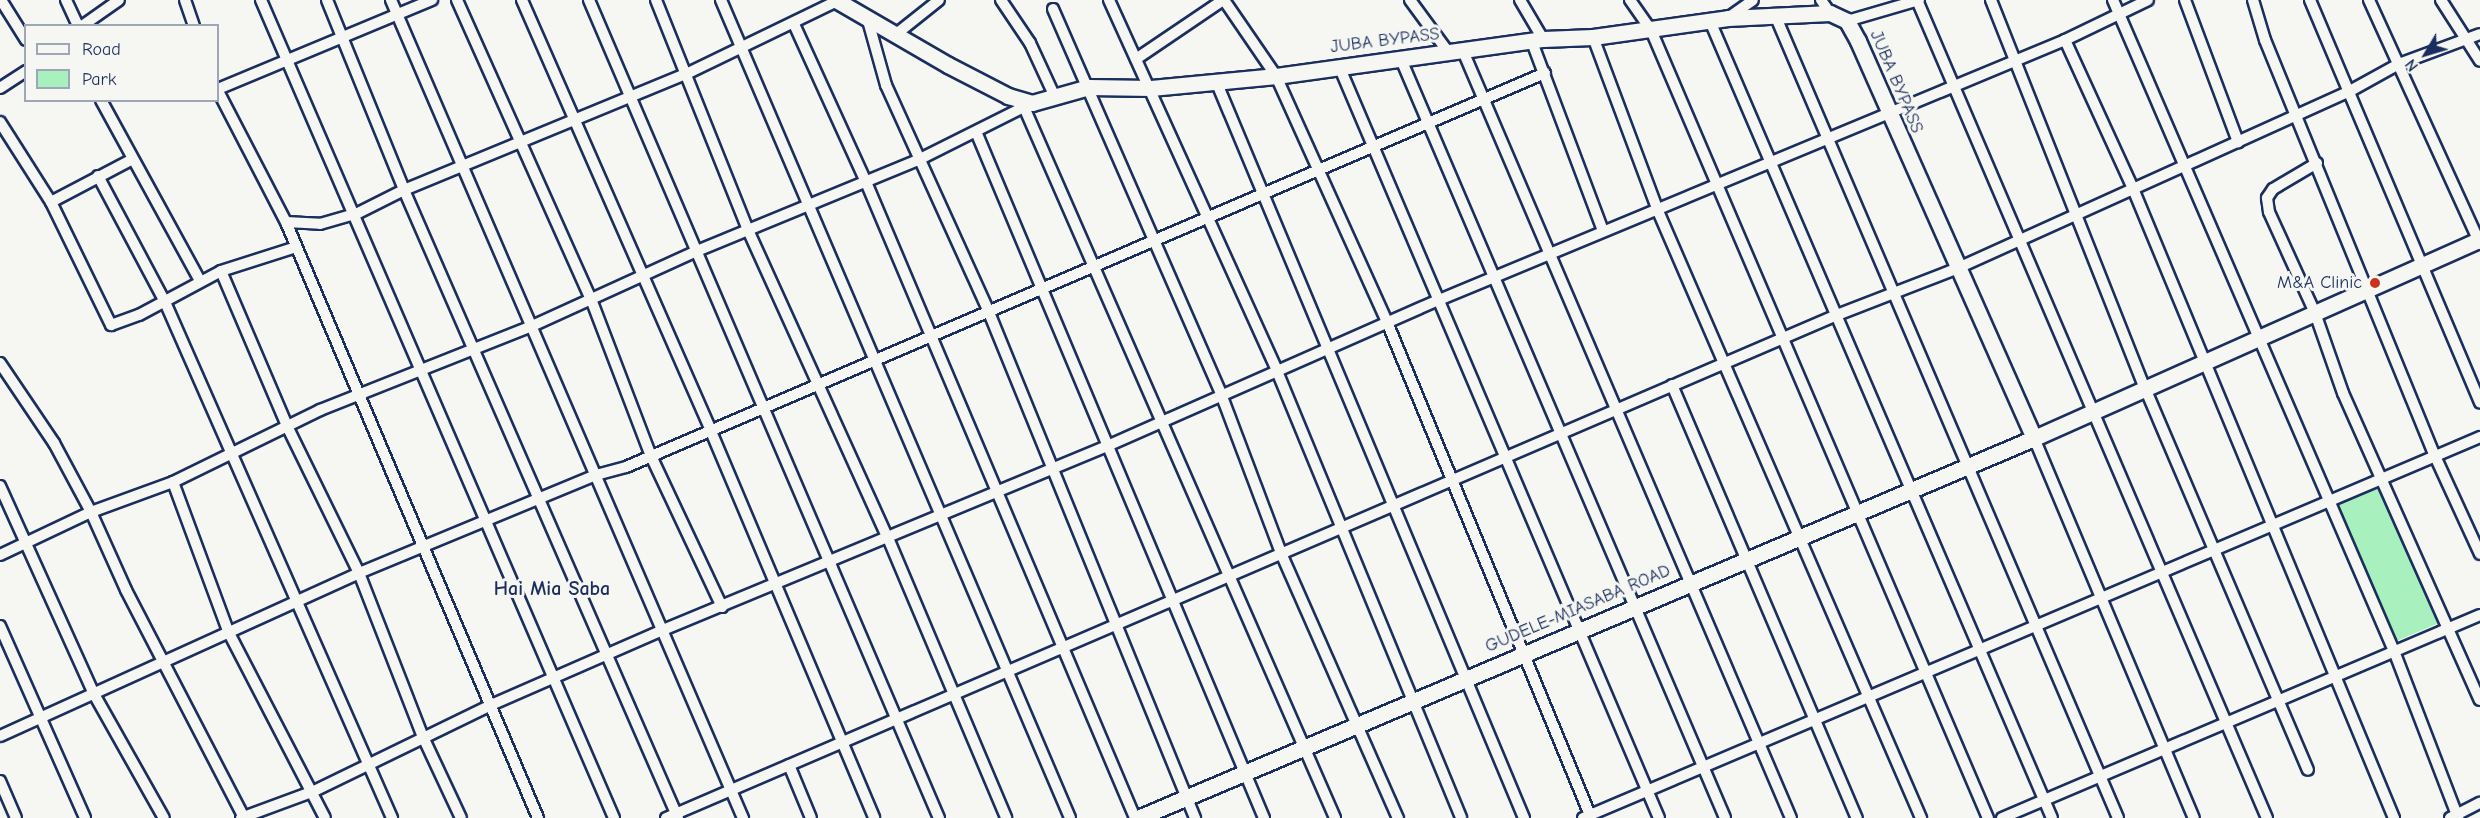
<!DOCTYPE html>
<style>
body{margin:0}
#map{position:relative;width:2480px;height:818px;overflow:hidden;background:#f6f6f2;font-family:"Comic Neue",sans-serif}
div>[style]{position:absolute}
.green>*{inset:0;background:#a8f0be}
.roads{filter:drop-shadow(2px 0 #1b2f5e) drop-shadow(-2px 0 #1b2f5e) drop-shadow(0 2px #1b2f5e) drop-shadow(0 -2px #1b2f5e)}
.street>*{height:10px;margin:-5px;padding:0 5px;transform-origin:5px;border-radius:5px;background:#f6f6f2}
.secondary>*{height:15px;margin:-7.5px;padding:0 7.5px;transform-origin:7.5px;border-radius:7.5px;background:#f6f6f2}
.dots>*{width:16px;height:16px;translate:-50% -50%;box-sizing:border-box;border:3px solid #f6f6f2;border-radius:50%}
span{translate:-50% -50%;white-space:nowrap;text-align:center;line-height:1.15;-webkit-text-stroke:6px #f6f6f2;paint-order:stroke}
.street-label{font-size:18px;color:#1b2f5e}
.poi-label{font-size:18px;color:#1b2f5e}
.right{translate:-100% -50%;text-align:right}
.neighbourhood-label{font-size:20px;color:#1b2f5e;font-weight:700}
.legend{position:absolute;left:24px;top:24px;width:195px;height:78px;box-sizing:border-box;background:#f6f6f2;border:2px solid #9ea6b7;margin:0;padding:8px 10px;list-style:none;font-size:18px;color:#1b2f5e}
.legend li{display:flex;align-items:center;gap:12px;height:30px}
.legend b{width:30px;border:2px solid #9ea6b7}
.north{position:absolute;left:2396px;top:24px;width:60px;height:60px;-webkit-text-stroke:4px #f6f6f2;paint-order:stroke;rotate:232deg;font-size:16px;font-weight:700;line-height:24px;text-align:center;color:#1b2f5e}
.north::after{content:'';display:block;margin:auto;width:21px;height:27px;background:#1b2f5e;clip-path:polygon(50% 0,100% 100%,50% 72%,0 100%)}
</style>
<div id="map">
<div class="green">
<div style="clip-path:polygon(2380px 481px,2439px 623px,2394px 642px,2335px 500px)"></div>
</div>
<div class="roads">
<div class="street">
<div style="left:1px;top:0;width:47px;rotate:58deg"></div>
<div style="left:66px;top:0;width:29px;rotate:65deg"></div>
<div style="left:185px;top:0;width:28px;rotate:71deg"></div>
<div style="left:261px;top:0;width:891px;rotate:66.66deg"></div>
<div style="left:327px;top:0;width:205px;rotate:67.9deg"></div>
<div style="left:404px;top:190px;width:685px;rotate:66.43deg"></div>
<div style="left:391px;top:0;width:891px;rotate:66.72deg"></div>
<div style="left:457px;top:0;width:328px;rotate:65.9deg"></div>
<div style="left:591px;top:299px;width:168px;rotate:69.1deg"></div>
<div style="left:651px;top:456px;width:167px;rotate:64.8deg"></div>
<div style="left:522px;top:0;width:468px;rotate:66.3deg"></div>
<div style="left:710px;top:429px;width:422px;rotate:67.1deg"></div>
<div style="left:589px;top:0;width:890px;rotate:66.84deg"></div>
<div style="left:656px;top:0;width:248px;rotate:68.2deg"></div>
<div style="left:748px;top:230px;width:338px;rotate:65.6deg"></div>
<div style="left:888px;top:538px;width:304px;rotate:67.1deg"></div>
<div style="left:721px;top:0;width:889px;rotate:66.89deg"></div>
<div style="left:1001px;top:0;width:52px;rotate:56deg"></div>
<div style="left:1030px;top:43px;width:57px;rotate:65.2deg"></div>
<div style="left:1109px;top:0;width:407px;rotate:65.6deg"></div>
<div style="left:1277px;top:371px;width:483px;rotate:67.6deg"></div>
<div style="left:1224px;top:0;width:92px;rotate:55.6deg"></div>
<div style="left:1276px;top:76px;width:270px;rotate:65.7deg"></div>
<div style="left:1387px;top:322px;width:533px;rotate:67.62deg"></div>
<div style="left:1410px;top:0;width:66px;rotate:53.7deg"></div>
<div style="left:1520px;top:0;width:45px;rotate:59.5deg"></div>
<div style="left:1630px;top:0;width:37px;rotate:55deg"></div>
<div style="left:1651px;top:30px;width:857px;rotate:66.85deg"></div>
<div style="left:1821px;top:0;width:16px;rotate:55deg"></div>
<div style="left:1917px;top:0;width:890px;rotate:66.84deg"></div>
<div style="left:1991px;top:0;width:417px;rotate:68.4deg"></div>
<div style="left:2145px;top:388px;width:415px;rotate:66.9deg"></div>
<div style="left:2113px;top:0;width:709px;rotate:66.65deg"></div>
<div style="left:2394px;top:651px;width:179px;rotate:69deg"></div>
<div style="left:2185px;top:0;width:152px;rotate:69.5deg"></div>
<div style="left:2253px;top:0;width:42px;rotate:73.3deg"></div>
<div style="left:2265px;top:40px;width:447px;rotate:67.8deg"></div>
<div style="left:2434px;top:454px;width:110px;rotate:65.3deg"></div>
<div style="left:2310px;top:0;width:437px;rotate:67.1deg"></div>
<div style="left:2369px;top:0;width:268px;rotate:65.5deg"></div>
<div style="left:2441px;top:0;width:72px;rotate:57.4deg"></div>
<div style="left:1053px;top:9px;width:420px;rotate:66.4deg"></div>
<div style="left:1221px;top:394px;width:170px;rotate:69.3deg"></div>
<div style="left:1281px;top:553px;width:290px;rotate:66.2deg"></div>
<div style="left:1775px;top:15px;width:873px;rotate:66.87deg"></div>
<div style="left:867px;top:17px;width:71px;rotate:74.4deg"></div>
<div style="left:886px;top:85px;width:247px;rotate:65.6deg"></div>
<div style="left:988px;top:310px;width:549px;rotate:67.83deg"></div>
<div style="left:1729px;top:17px;width:29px;rotate:-35deg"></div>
<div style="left:1710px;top:21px;width:867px;rotate:66.78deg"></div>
<div style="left:1847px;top:21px;width:75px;rotate:-16.3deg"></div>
<div style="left:794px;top:24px;width:174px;rotate:65.5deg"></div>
<div style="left:866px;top:182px;width:691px;rotate:67.07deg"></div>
<div style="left:82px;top:26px;width:45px;rotate:-35.1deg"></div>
<div style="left:895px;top:35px;width:56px;rotate:-38.5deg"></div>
<div style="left:1593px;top:37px;width:186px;rotate:69.5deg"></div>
<div style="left:1658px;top:211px;width:662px;rotate:66.57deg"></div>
<div style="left:2065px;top:40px;width:166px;rotate:65.4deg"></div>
<div style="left:2134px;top:191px;width:679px;rotate:67.48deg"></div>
<div style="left:1532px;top:42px;width:202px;rotate:69.4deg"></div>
<div style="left:1463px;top:51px;width:834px;rotate:66.85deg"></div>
<div style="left:1400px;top:57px;width:827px;rotate:66.87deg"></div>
<div style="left:1136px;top:59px;width:105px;rotate:-34.1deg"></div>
<div style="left:1339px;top:66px;width:817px;rotate:66.95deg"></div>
<div style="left:1216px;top:81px;width:799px;rotate:67.32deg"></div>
<div style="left:0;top:88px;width:31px;rotate:-33deg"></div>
<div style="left:218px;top:89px;width:232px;rotate:-22.6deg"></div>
<div style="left:218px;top:91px;width:148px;rotate:62.6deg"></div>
<div style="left:286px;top:222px;width:647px;rotate:67.08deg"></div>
<div style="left:101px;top:100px;width:206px;rotate:61.3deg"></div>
<div style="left:1024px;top:107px;width:776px;rotate:66.37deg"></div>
<div style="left:0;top:122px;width:95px;rotate:57.5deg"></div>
<div style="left:51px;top:202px;width:137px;rotate:64deg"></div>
<div style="left:111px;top:325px;width:30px;rotate:-20deg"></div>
<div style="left:139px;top:315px;width:93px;rotate:-28.2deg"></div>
<div style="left:221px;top:271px;width:79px;rotate:-17.7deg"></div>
<div style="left:977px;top:134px;width:742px;rotate:67.24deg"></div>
<div style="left:2317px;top:163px;width:51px;rotate:149.4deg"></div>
<div style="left:2273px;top:189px;width:11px;rotate:124deg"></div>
<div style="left:2267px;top:198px;width:14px;rotate:82deg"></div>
<div style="left:2269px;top:212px;width:111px;rotate:65.5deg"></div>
<div style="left:2315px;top:313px;width:85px;rotate:70.7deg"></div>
<div style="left:2343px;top:393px;width:336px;rotate:66deg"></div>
<div style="left:98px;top:176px;width:143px;rotate:62deg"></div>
<div style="left:165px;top:302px;width:564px;rotate:66.25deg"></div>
<div style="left:51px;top:202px;width:90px;rotate:-27.7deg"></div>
<div style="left:286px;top:222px;width:34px;rotate:3deg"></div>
<div style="left:320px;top:224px;width:37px;rotate:-16deg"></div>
<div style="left:356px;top:214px;width:54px;rotate:-26.6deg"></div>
<div style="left:404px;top:190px;width:305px;rotate:-22.4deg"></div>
<div style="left:686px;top:74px;width:168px;rotate:-25.8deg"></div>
<div style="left:221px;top:271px;width:168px;rotate:66.9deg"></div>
<div style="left:287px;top:426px;width:164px;rotate:63.9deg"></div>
<div style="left:359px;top:573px;width:176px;rotate:68.7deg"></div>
<div style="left:423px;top:737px;width:89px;rotate:64.9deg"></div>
<div style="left:0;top:363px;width:97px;rotate:56deg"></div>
<div style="left:54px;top:443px;width:78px;rotate:61.8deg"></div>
<div style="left:91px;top:512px;width:85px;rotate:65.8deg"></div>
<div style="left:126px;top:590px;width:257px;rotate:62.6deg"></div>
<div style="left:1672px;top:385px;width:471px;rotate:66.9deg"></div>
<div style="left:2034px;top:438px;width:412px;rotate:67.2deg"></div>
<div style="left:173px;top:482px;width:161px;rotate:69.7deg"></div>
<div style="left:229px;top:633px;width:208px;rotate:62.6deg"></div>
<div style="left:0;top:486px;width:228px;rotate:65.7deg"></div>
<div style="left:94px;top:694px;width:142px;rotate:60.6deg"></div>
<div style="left:0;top:555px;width:101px;rotate:-25.3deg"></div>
<div style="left:91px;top:512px;width:87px;rotate:-20.1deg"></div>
<div style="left:173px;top:482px;width:164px;rotate:-26.1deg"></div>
<div style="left:320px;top:410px;width:226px;rotate:-21.6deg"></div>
<div style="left:530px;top:327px;width:183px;rotate:-24.5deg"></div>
<div style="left:697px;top:251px;width:239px;rotate:-22.4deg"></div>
<div style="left:918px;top:160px;width:127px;rotate:-26.6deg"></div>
<div style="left:0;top:626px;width:210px;rotate:66.1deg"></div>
<div style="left:0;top:736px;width:394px;rotate:-24.4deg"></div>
<div style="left:359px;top:573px;width:256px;rotate:-22.5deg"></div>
<div style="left:596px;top:475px;width:31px;rotate:-15deg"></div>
<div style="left:626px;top:467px;width:1000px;rotate:-23.21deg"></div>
<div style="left:789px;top:765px;width:57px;rotate:67.5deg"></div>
<div style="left:0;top:781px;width:40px;rotate:66.6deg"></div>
<div style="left:241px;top:818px;width:78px;rotate:-20.3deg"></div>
<div style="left:314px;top:791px;width:197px;rotate:-25.9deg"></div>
<div style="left:491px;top:705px;width:188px;rotate:-23.6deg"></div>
<div style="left:663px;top:630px;width:478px;rotate:-22.5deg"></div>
<div style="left:1105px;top:447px;width:365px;rotate:-23.8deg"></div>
<div style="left:1439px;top:300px;width:678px;rotate:-22.55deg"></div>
<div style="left:2065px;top:40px;width:92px;rotate:-25.7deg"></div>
<div style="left:666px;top:818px;width:1274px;rotate:-23.25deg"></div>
<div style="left:1837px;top:315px;width:130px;rotate:-21.2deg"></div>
<div style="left:1958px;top:268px;width:430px;rotate:-24.3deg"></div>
<div style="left:2350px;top:91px;width:56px;rotate:-28.9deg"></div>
<div style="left:2399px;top:64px;width:86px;rotate:-20.3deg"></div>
<div style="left:1583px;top:818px;width:975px;rotate:-23.01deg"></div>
<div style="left:2002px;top:818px;width:519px;rotate:-23.01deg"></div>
<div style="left:2450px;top:818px;width:34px;rotate:-27deg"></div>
</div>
<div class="secondary">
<div style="left:836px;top:0;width:129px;rotate:30.1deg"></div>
<div style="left:948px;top:65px;width:68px;rotate:27.3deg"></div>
<div style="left:1008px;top:96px;width:25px;rotate:16deg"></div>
<div style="left:1032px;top:103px;width:59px;rotate:-15.7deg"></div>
<div style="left:1089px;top:87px;width:62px;rotate:0.9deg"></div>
<div style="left:1151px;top:88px;width:126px;rotate:-5.5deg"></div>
<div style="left:1276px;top:76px;width:270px;rotate:-7.9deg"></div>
<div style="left:1543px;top:39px;width:50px;rotate:-2.3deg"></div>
<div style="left:1593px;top:37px;width:136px;rotate:-8deg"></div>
<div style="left:1728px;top:18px;width:102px;rotate:-2.8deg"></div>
<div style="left:1830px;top:13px;width:19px;rotate:25deg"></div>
<div style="left:1847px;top:21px;width:23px;rotate:61deg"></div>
<div style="left:1858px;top:41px;width:434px;rotate:66.1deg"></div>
<div style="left:1138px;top:818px;width:973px;rotate:-22.98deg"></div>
<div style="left:2034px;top:438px;width:488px;rotate:-24deg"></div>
</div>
</div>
<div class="dots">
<div style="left:2375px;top:283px;background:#c8321e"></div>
</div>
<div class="street-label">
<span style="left:1385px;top:41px;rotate:-7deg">JUBA BYPASS</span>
<span style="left:1896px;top:82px;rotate:67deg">JUBA BYPASS</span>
<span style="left:1578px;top:609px;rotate:-23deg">GUDELE-MIASABA ROAD</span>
</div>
<div class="poi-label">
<span class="right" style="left:2362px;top:283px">M&amp;A Clinic</span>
</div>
<div class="neighbourhood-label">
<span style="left:552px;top:588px">Hai Mia Saba</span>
</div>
<ul class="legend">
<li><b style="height:8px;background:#f6f6f2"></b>Road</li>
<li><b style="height:16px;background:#a8f0be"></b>Park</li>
</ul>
<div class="north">N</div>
</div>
